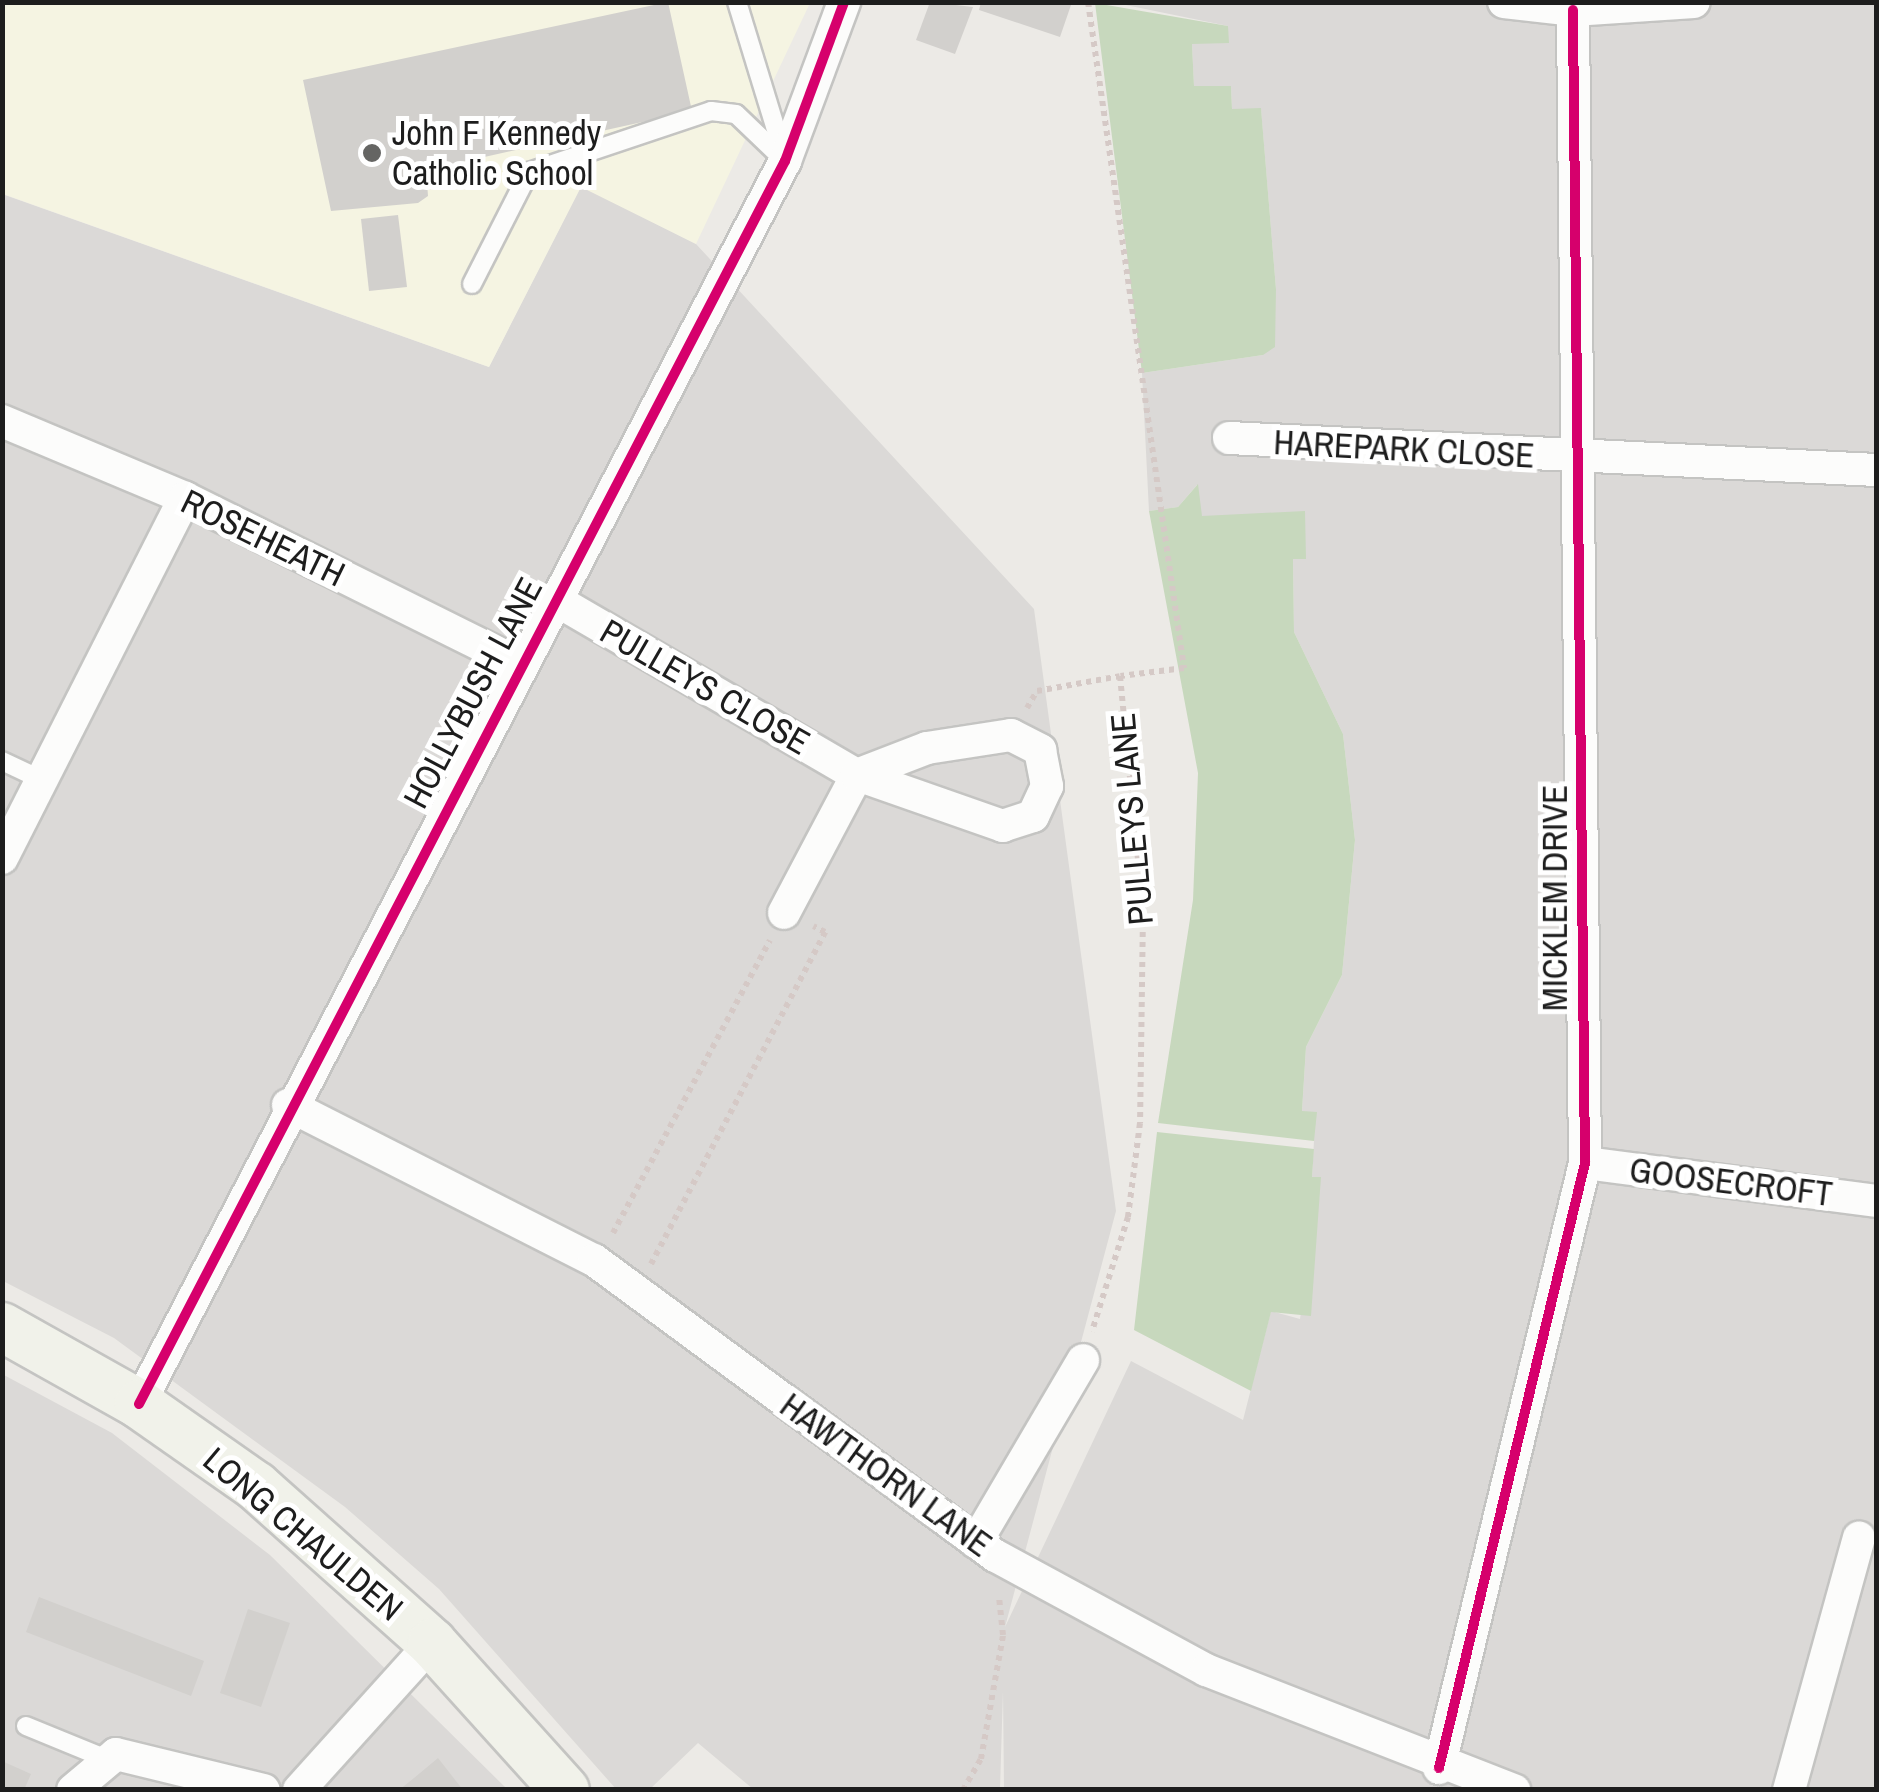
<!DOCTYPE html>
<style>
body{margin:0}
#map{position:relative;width:1879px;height:1792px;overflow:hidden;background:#eceae6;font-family:"Archivo Narrow",sans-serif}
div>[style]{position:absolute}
.residential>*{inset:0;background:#dbd9d7}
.education>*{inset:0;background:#f5f4e2}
.forest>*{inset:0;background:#c7d8bd}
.building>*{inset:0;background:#d2d0cd}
.path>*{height:6px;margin-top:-3px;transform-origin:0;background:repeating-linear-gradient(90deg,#d5c9c6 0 5px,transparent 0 10px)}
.roads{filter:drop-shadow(2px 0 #c4c4c2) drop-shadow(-2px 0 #c4c4c2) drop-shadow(0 2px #c4c4c2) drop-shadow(0 -2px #c4c4c2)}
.lane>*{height:18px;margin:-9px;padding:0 9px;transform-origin:9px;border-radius:9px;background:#fcfcfb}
.street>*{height:32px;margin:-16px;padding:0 16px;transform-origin:16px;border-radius:16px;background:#fcfcfb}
.secondary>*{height:48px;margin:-24px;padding:0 24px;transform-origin:24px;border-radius:24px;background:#f1f2ea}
.cycleway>*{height:10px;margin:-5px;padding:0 5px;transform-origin:5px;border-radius:5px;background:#d6006c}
.dots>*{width:28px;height:28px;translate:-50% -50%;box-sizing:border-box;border:5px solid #fff;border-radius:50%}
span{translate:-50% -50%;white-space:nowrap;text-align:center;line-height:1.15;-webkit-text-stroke:10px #fff;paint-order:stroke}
.poi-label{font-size:35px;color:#1d1d1d}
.left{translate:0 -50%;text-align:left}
.street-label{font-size:35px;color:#1d1d1d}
.frame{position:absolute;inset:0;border:5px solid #1d1d1d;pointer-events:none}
</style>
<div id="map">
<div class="residential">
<div style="clip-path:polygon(1116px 3px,1876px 3px,1876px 1789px,1004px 1789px,1003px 1691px,1000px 1789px,753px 1789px,698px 1743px,650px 1789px,616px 1789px,439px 1589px,345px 1507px,114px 1338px,3px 1281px,2px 194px,489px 367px,581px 186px,696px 244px,1034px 609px,1116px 1211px,1005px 1627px,1131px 1361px,1243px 1420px,1271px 1311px,1300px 1319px,1320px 1177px,1312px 1177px,1314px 1141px,1302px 1111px,1306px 1047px,1342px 975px,1355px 840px,1343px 734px,1294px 632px,1293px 558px,1305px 559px,1201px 516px,1197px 485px,1178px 507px,1149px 511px,1142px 373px,1263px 355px,1276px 289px,1261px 109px,1232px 109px,1231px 86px,1194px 87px,1192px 44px,1228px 26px)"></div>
<div style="clip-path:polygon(2px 1374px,112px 1433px,270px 1555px,507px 1789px,3px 1789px)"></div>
</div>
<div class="education">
<div style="clip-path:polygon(3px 3px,810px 3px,696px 244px,581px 187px,489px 367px,3px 194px)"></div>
</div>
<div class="forest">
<div style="clip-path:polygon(1095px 3px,1228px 26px,1229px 43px,1192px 44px,1194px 86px,1231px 86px,1232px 109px,1261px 108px,1276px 289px,1275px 347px,1263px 355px,1142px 373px)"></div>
<div style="clip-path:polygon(1198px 484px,1202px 516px,1305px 511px,1306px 559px,1293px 559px,1294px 632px,1343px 734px,1355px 840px,1342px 975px,1306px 1047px,1302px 1111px,1317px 1112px,1314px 1141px,1158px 1123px,1193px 900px,1198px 773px,1149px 511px,1178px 507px)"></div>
<div style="clip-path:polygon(1157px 1132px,1314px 1149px,1312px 1177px,1321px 1177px,1311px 1316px,1271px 1312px,1251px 1391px,1134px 1330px)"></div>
</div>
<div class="building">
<div style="clip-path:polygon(668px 2px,692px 111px,426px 170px,428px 196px,418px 203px,331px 211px,303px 80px)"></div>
<div style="clip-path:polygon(930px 2px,973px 7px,955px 54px,916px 40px)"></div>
<div style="clip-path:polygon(981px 2px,1072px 2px,1060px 37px,979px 10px)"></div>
<div style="clip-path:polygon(398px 215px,407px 287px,369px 291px,361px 219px)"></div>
<div style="clip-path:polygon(39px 1597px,204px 1661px,191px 1696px,26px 1632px)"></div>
<div style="clip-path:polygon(248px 1609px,290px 1623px,261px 1707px,220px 1693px)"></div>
<div style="clip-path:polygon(438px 1758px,463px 1790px,399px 1790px,414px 1778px)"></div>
<div style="clip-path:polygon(2px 1761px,31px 1774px,24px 1790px,2px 1790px)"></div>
</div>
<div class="path">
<div style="left:1088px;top:2px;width:673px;rotate:81.8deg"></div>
<div style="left:1184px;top:668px;width:64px;rotate:172.9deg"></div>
<div style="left:1120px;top:676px;width:237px;rotate:84.4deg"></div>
<div style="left:1143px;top:912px;width:211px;rotate:90.8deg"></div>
<div style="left:1140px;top:1123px;width:95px;rotate:97.3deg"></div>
<div style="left:1128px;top:1217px;width:120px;rotate:107.5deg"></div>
<div style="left:1027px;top:708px;width:20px;rotate:-60deg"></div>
<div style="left:1037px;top:691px;width:84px;rotate:-10.2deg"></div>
<div style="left:613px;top:1233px;width:332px;rotate:-61.8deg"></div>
<div style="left:651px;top:1264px;width:375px;rotate:-62.3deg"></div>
<div style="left:825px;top:932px;width:13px;rotate:-153deg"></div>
<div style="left:963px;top:1790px;width:36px;rotate:-60deg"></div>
<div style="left:981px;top:1759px;width:126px;rotate:-79.9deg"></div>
<div style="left:1003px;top:1635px;width:38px;rotate:-96deg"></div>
</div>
<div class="roads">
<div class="lane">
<div style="left:737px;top:2px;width:161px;rotate:73deg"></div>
<div style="left:472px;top:284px;width:126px;rotate:-63deg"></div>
<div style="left:529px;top:172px;width:192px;rotate:-18.5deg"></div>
<div style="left:711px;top:111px;width:25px;rotate:7deg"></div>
<div style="left:736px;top:114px;width:68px;rotate:43.8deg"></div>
<div style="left:2px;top:761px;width:44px;rotate:25.4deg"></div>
<div style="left:26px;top:1726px;width:90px;rotate:22.3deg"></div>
</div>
<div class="street">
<div style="left:1504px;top:2px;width:69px;rotate:6.6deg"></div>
<div style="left:1573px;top:10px;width:121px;rotate:-3.8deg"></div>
<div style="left:2px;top:421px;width:199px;rotate:22.8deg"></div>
<div style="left:185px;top:498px;width:373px;rotate:26.4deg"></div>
<div style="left:1229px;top:438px;width:648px;rotate:2.83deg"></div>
<div style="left:554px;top:599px;width:350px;rotate:30.2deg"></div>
<div style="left:857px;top:775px;width:156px;rotate:117.9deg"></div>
<div style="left:1011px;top:735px;width:33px;rotate:27deg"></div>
<div style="left:1040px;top:750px;width:37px;rotate:79deg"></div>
<div style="left:1047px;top:786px;width:33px;rotate:115deg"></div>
<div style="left:1033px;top:816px;width:32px;rotate:162deg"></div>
<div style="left:1003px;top:826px;width:155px;rotate:-160.7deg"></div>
<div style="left:857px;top:775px;width:75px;rotate:-21.1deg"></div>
<div style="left:927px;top:748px;width:85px;rotate:-8.8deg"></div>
<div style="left:2px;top:858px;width:404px;rotate:-63.1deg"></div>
<div style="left:288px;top:1105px;width:343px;rotate:26.9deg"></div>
<div style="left:594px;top:1260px;width:499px;rotate:36.4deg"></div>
<div style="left:996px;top:1556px;width:239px;rotate:28.5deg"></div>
<div style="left:1206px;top:1670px;width:331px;rotate:21.3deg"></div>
<div style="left:1585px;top:1163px;width:293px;rotate:7.4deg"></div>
<div style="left:139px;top:1404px;width:1401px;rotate:-62.54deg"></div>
<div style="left:785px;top:161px;width:170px;rotate:-69.6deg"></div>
<div style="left:976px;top:1542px;width:211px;rotate:-59.5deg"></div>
<div style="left:1439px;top:1768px;width:622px;rotate:-76.43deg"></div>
<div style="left:1585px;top:1163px;width:1153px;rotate:-90.6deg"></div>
<div style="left:73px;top:1790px;width:56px;rotate:-39.9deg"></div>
<div style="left:116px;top:1754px;width:152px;rotate:13.7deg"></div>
<div style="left:299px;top:1790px;width:198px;rotate:-47.9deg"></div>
<div style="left:1789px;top:1790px;width:262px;rotate:-74.5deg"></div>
</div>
<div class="secondary">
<div style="left:2px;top:1327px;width:157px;rotate:29.3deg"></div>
<div style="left:139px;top:1404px;width:143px;rotate:35deg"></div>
<div style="left:256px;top:1486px;width:236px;rotate:41.7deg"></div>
<div style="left:432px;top:1643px;width:198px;rotate:47.9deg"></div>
</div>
</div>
<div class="cycleway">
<div style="left:139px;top:1404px;width:1401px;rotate:-62.54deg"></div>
<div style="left:785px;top:161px;width:170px;rotate:-69.6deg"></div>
<div style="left:1439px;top:1768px;width:622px;rotate:-76.43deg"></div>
<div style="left:1585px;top:1163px;width:1153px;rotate:-90.6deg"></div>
</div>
<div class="dots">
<div style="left:372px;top:153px;background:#656563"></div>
</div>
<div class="poi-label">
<span class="left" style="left:392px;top:153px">John F Kennedy<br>Catholic School</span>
</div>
<div class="street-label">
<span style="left:1404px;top:449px;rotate:3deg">HAREPARK CLOSE</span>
<span style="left:263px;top:538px;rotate:26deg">ROSEHEATH</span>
<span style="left:705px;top:687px;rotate:30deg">PULLEYS CLOSE</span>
<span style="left:473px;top:693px;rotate:-62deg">HOLLYBUSH LANE</span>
<span style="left:1132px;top:819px;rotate:-95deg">PULLEYS LANE</span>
<span style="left:1555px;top:898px;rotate:-90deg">MICKLEM DRIVE</span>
<span style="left:1731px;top:1182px;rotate:7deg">GOOSECROFT</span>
<span style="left:886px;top:1475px;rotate:36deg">HAWTHORN LANE</span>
<span style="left:303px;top:1534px;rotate:40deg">LONG CHAULDEN</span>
</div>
<div class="frame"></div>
</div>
